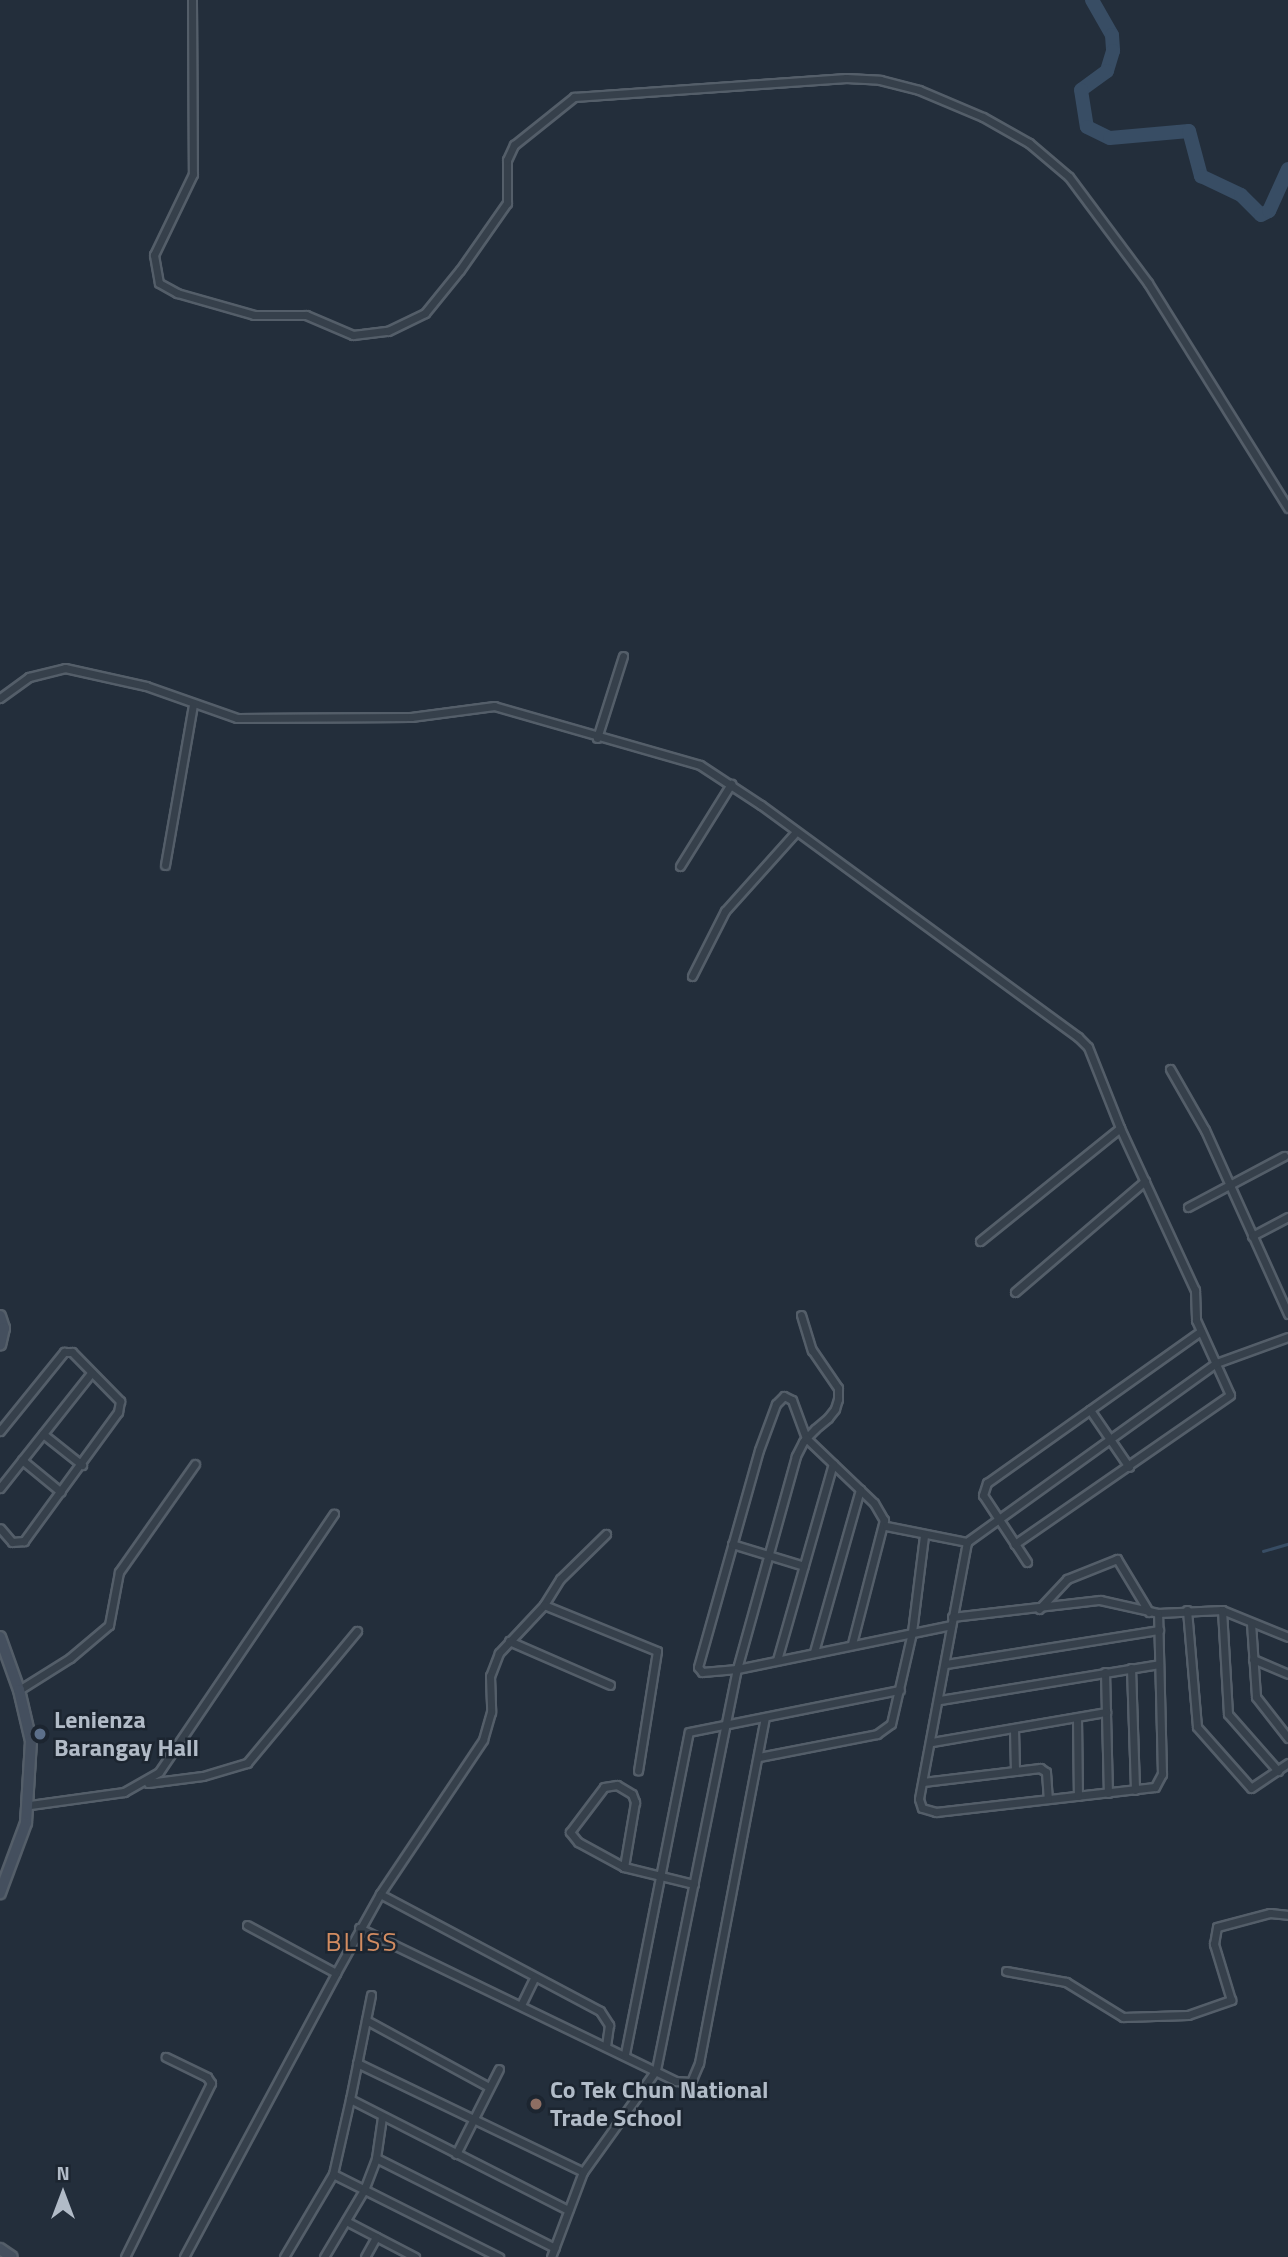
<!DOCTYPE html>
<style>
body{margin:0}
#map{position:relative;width:1288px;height:2257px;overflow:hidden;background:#232e3b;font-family:"Titillium Web",sans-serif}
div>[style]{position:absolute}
.stream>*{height:2.5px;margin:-1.25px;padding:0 1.25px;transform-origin:1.25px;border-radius:1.25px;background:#384d64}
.river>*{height:14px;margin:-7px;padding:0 7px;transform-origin:7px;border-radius:7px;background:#384d64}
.roads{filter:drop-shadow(2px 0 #545e69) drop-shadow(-2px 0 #545e69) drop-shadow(0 2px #545e69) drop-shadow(0 -2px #545e69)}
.street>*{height:7px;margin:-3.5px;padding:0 3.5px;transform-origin:3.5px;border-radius:3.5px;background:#36404b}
.secondary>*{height:10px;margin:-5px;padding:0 5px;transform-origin:5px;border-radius:5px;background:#444f5e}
.dots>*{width:19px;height:19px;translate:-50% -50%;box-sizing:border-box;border:4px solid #1c2530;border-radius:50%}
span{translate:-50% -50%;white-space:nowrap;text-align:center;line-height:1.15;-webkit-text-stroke:5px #1c2530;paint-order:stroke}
.poi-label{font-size:24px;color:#b1bbc7;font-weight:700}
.left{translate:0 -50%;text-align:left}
.neighbourhood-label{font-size:26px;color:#d28c61;letter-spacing:2px}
.north{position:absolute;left:28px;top:2159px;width:70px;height:70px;-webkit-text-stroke:5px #1c2530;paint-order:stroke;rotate:0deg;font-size:19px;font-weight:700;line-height:28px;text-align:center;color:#b1bbc7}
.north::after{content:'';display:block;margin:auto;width:24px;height:32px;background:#b1bbc7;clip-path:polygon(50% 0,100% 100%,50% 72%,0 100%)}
</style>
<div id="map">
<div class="stream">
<div style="left:1263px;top:1551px;width:26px;rotate:-16deg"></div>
</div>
<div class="river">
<div style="left:1092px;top:0;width:40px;rotate:60.3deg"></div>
<div style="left:1112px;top:35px;width:16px;rotate:86deg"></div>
<div style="left:1113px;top:51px;width:21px;rotate:107deg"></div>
<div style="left:1107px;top:71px;width:32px;rotate:144deg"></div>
<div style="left:1081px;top:90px;width:37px;rotate:81deg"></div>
<div style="left:1087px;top:127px;width:25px;rotate:26deg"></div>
<div style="left:1110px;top:138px;width:79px;rotate:-5.1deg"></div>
<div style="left:1189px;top:131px;width:47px;rotate:75.1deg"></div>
<div style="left:1201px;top:176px;width:44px;rotate:25.4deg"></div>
<div style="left:1241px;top:195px;width:28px;rotate:45deg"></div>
<div style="left:1261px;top:215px;width:9px;rotate:-27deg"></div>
<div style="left:1269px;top:211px;width:46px;rotate:-65.7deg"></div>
</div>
<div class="roads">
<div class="street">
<div style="left:192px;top:0;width:174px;rotate:89.7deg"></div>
<div style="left:193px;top:174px;width:90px;rotate:115.7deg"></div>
<div style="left:154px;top:255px;width:28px;rotate:80deg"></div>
<div style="left:159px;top:283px;width:21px;rotate:29deg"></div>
<div style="left:177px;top:293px;width:80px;rotate:15.9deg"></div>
<div style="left:254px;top:315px;width:52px"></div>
<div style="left:306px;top:315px;width:51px;rotate:23.1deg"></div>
<div style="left:353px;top:335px;width:35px;rotate:-7deg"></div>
<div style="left:388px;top:331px;width:41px;rotate:-25.9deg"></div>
<div style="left:425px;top:313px;width:55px;rotate:-50.9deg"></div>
<div style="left:460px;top:270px;width:82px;rotate:-55deg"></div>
<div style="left:507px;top:203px;width:43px;rotate:-90deg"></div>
<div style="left:507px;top:160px;width:17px;rotate:-65deg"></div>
<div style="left:514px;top:145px;width:77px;rotate:-38.7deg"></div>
<div style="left:574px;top:97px;width:273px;rotate:-4deg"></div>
<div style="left:846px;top:78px;width:34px;rotate:3deg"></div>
<div style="left:880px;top:80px;width:40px;rotate:14.4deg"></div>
<div style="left:919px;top:90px;width:69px;rotate:22.9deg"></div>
<div style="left:983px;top:117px;width:53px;rotate:29.5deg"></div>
<div style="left:1029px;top:143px;width:52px;rotate:40.4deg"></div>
<div style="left:1069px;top:177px;width:132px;rotate:53.3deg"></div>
<div style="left:1148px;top:283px;width:265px;rotate:58.1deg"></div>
<div style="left:0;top:698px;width:36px;rotate:-36deg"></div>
<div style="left:29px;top:677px;width:37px;rotate:-14deg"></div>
<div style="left:65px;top:668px;width:83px;rotate:12.5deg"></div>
<div style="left:146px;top:686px;width:96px;rotate:19.4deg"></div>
<div style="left:237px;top:718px;width:174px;rotate:-0.3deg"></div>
<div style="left:411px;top:717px;width:84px;rotate:-7.5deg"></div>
<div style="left:494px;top:706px;width:214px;rotate:16deg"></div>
<div style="left:700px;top:765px;width:73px;rotate:33.3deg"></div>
<div style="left:761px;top:805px;width:393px;rotate:36.2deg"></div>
<div style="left:1078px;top:1037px;width:14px;rotate:45deg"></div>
<div style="left:1088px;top:1047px;width:87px;rotate:68.4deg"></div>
<div style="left:597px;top:738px;width:86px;rotate:-72.4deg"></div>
<div style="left:165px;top:865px;width:163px;rotate:-80.1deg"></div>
<div style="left:680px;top:866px;width:97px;rotate:-58.1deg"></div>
<div style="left:692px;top:976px;width:73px;rotate:-63.1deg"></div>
<div style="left:725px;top:911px;width:105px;rotate:-48.1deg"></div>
<div style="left:1170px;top:1069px;width:70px;rotate:60.2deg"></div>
<div style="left:1205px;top:1130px;width:202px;rotate:65.7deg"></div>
<div style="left:1188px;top:1207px;width:109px;rotate:-28deg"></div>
<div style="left:1252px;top:1236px;width:41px;rotate:-27.8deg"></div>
<div style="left:980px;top:1241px;width:180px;rotate:-38.9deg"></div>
<div style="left:1120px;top:1128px;width:179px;rotate:65.2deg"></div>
<div style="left:1195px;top:1290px;width:30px;rotate:88deg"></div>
<div style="left:1196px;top:1320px;width:82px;rotate:65.6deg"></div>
<div style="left:1230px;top:1395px;width:262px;rotate:145.3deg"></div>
<div style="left:1015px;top:1292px;width:171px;rotate:-40.5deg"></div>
<div style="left:801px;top:1315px;width:37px;rotate:73deg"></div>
<div style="left:812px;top:1350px;width:46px;rotate:55.6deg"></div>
<div style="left:838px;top:1388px;width:11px;rotate:90deg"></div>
<div style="left:838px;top:1399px;width:10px;rotate:107deg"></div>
<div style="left:835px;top:1409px;width:11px;rotate:128deg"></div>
<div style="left:828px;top:1418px;width:17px;rotate:140deg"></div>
<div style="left:815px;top:1429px;width:13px;rotate:135deg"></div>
<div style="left:806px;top:1438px;width:5px;rotate:127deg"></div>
<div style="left:803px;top:1442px;width:16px;rotate:117deg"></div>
<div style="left:796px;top:1456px;width:221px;rotate:105.5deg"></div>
<div style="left:737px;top:1669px;width:35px;rotate:175deg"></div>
<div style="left:702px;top:1672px;width:6px;rotate:-129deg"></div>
<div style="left:698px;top:1667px;width:225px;rotate:-74.3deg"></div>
<div style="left:759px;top:1450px;width:49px;rotate:-69.7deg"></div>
<div style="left:776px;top:1404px;width:11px;rotate:-45deg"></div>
<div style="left:784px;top:1396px;width:9px;rotate:27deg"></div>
<div style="left:792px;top:1400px;width:40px;rotate:69.8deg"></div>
<div style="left:806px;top:1438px;width:94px;rotate:43.7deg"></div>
<div style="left:874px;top:1503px;width:20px;rotate:60deg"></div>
<div style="left:884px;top:1520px;width:128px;rotate:104.5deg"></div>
<div style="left:1288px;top:1337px;width:77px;rotate:160.1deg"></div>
<div style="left:1216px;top:1363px;width:307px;rotate:144.3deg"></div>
<div style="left:967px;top:1542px;width:261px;rotate:100.6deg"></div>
<div style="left:919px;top:1799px;width:9px;rotate:72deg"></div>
<div style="left:922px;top:1808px;width:15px;rotate:16deg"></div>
<div style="left:936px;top:1812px;width:220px;rotate:-6.5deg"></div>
<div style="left:1155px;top:1787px;width:15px;rotate:-62deg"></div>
<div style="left:1162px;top:1774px;width:161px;rotate:-91.4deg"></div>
<div style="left:1158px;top:1613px;width:64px;rotate:-2.7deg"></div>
<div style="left:1222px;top:1610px;width:71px;rotate:22.2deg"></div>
<div style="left:1090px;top:1410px;width:69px;rotate:55.6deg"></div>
<div style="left:0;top:1431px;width:102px;rotate:-51deg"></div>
<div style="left:64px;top:1352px;width:8px"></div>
<div style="left:72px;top:1352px;width:69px;rotate:45.6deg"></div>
<div style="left:120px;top:1401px;width:11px;rotate:100deg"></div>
<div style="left:118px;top:1412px;width:160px;rotate:126.1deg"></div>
<div style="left:24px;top:1541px;width:12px;rotate:175deg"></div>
<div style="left:12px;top:1542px;width:18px;rotate:-131deg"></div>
<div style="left:43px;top:1434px;width:50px;rotate:38.5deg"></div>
<div style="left:22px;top:1460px;width:50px;rotate:39.4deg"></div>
<div style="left:0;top:1488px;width:147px;rotate:-51.6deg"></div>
<div style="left:886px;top:1526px;width:83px;rotate:11.2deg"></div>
<div style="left:606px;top:1534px;width:64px;rotate:135.6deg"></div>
<div style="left:560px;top:1579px;width:31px;rotate:122deg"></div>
<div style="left:544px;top:1605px;width:66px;rotate:133.2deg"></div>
<div style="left:499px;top:1653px;width:25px;rotate:111deg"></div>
<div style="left:490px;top:1676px;width:36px;rotate:88deg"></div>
<div style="left:491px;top:1712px;width:29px;rotate:106deg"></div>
<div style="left:483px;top:1740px;width:185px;rotate:123.8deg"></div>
<div style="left:380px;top:1894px;width:249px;rotate:28deg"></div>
<div style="left:600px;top:2011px;width:17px;rotate:57deg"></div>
<div style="left:609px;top:2025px;width:21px;rotate:98deg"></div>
<div style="left:732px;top:1544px;width:75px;rotate:17deg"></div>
<div style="left:1027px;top:1562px;width:80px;rotate:-123.3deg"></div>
<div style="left:983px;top:1495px;width:13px;rotate:-72deg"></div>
<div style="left:987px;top:1483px;width:262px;rotate:-35.4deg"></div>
<div style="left:544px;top:1605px;width:122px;rotate:22.2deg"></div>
<div style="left:657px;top:1651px;width:121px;rotate:99deg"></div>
<div style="left:1039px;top:1609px;width:41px;rotate:-47deg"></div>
<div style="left:1067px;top:1579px;width:54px;rotate:-21.8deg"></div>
<div style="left:1117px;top:1559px;width:62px;rotate:58.9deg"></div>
<div style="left:1187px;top:1610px;width:117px;rotate:85.1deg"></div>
<div style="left:1197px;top:1727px;width:81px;rotate:48.5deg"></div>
<div style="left:1251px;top:1788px;width:45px;rotate:-34deg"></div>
<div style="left:1222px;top:1610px;width:104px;rotate:86.7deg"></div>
<div style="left:1228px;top:1714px;width:76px;rotate:48.7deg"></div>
<div style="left:952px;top:1617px;width:149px;rotate:-6.6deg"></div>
<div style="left:1100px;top:1600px;width:59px;rotate:12.6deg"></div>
<div style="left:1251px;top:1623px;width:74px;rotate:86.1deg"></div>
<div style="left:1256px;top:1697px;width:52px;rotate:52deg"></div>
<div style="left:509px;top:1641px;width:110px;rotate:23.5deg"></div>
<div style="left:814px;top:1652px;width:169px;rotate:-74.2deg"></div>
<div style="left:1253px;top:1659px;width:38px;rotate:23deg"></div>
<div style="left:777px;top:1660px;width:204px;rotate:-74.1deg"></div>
<div style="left:946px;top:1664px;width:216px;rotate:-9.1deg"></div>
<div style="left:1131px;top:1668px;width:122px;rotate:88.1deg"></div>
<div style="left:1105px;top:1672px;width:121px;rotate:88.6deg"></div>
<div style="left:19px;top:1690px;width:60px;rotate:-32.1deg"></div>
<div style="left:70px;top:1658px;width:51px;rotate:-40.2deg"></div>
<div style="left:109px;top:1625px;width:54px;rotate:-79.3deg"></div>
<div style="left:119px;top:1572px;width:132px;rotate:-54.9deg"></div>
<div style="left:940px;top:1700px;width:222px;rotate:-9.3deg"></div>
<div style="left:1077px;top:1718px;width:78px;rotate:89.3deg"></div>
<div style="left:1014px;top:1729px;width:42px;rotate:88.6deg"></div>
<div style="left:932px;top:1742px;width:177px;rotate:-9.8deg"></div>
<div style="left:759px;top:1757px;width:120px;rotate:-11deg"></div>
<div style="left:877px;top:1734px;width:17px;rotate:-36deg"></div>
<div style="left:891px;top:1724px;width:94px;rotate:-77.1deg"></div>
<div style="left:912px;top:1632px;width:98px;rotate:-82.9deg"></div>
<div style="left:923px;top:1782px;width:118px;rotate:-6.8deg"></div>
<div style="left:1040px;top:1768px;width:7px;rotate:34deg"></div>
<div style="left:1046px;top:1772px;width:27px;rotate:86deg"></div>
<div style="left:148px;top:1783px;width:55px;rotate:-7.3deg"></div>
<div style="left:203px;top:1776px;width:46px;rotate:-16.5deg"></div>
<div style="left:247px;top:1763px;width:172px;rotate:-50.2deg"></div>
<div style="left:617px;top:1785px;width:17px;rotate:31deg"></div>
<div style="left:632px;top:1794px;width:9px;rotate:69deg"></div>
<div style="left:635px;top:1802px;width:66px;rotate:99.6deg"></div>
<div style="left:624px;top:1867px;width:52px;rotate:-151.5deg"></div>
<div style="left:578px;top:1842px;width:13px;rotate:-129deg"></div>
<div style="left:570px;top:1832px;width:56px;rotate:-52.9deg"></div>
<div style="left:604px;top:1787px;width:13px;rotate:-9deg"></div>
<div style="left:30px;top:1805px;width:95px;rotate:-7.9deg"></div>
<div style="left:124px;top:1792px;width:40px;rotate:-29.7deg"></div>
<div style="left:159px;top:1772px;width:312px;rotate:-55.9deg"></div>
<div style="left:624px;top:1867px;width:72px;rotate:13.7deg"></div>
<div style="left:359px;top:1928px;width:352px;rotate:25.8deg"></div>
<div style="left:676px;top:2081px;width:15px;rotate:4deg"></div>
<div style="left:691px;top:2082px;width:21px;rotate:-67deg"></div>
<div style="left:699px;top:2063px;width:351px;rotate:-79.2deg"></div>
<div style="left:1006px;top:1971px;width:61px;rotate:10.4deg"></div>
<div style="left:1066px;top:1982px;width:67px;rotate:31.6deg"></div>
<div style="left:1123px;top:2017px;width:65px;rotate:-1.8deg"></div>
<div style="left:1188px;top:2015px;width:46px;rotate:-19.2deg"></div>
<div style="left:1231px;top:2000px;width:59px;rotate:-106.9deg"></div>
<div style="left:1214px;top:1944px;width:17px;rotate:-80deg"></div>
<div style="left:1217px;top:1927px;width:55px;rotate:-14.8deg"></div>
<div style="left:1270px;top:1913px;width:18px;rotate:6deg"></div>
<div style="left:336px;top:1973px;width:90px;rotate:-60.9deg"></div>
<div style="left:371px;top:1995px;width:106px;rotate:101.4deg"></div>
<div style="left:350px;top:2099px;width:245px;rotate:27deg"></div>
<div style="left:521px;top:2005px;width:30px;rotate:-64deg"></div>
<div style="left:366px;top:2020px;width:140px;rotate:28.6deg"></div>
<div style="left:625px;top:2054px;width:328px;rotate:-78.8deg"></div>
<div style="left:689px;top:1732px;width:215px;rotate:-11.3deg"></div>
<div style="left:357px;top:2063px;width:251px;rotate:25.7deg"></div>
<div style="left:456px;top:2154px;width:95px;rotate:-63.2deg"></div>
<div style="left:376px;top:2158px;width:200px;rotate:26.7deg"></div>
<div style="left:333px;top:2174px;width:186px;rotate:26.6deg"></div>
<div style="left:346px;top:2221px;width:78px;rotate:27.6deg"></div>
<div style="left:125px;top:2257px;width:194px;rotate:-63.7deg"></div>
<div style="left:211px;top:2083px;width:7px;rotate:-124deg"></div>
<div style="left:207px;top:2077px;width:46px;rotate:-154deg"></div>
<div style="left:184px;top:2257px;width:322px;rotate:-61.8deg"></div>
<div style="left:336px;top:1973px;width:101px;rotate:-151.7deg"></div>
<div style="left:284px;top:2257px;width:96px;rotate:-59.4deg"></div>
<div style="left:333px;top:2174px;width:77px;rotate:-77.2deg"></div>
<div style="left:324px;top:2257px;width:78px;rotate:-59.2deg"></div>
<div style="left:364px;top:2190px;width:34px;rotate:-69deg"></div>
<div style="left:376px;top:2158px;width:41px;rotate:-81.7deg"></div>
<div style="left:365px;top:2257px;width:23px;rotate:-61deg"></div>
<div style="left:551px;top:2257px;width:91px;rotate:-69.4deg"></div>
<div style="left:583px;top:2172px;width:125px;rotate:-54.4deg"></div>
<div style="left:656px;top:2070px;width:409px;rotate:-78.6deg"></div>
<div style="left:737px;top:1669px;width:218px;rotate:-11.6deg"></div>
</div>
<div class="secondary">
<div style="left:0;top:1316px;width:13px;rotate:72deg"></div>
<div style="left:4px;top:1328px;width:17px;rotate:103deg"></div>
<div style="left:0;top:1637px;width:56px;rotate:70.3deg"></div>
<div style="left:19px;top:1690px;width:52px;rotate:76.8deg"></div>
<div style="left:31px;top:1741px;width:82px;rotate:93.5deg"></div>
<div style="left:26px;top:1823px;width:75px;rotate:110.4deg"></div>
<div style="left:0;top:2249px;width:14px;rotate:34deg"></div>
</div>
</div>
<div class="dots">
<div style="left:40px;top:1734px;background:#5c6f8a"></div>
<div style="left:536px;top:2104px;background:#8d6e63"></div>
</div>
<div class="poi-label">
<span class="left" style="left:54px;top:1734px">Lenienza<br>Barangay Hall</span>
<span class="left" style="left:550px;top:2104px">Co Tek Chun National<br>Trade School</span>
</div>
<div class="neighbourhood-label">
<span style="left:362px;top:1942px">BLISS</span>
</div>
<div class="north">N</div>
</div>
